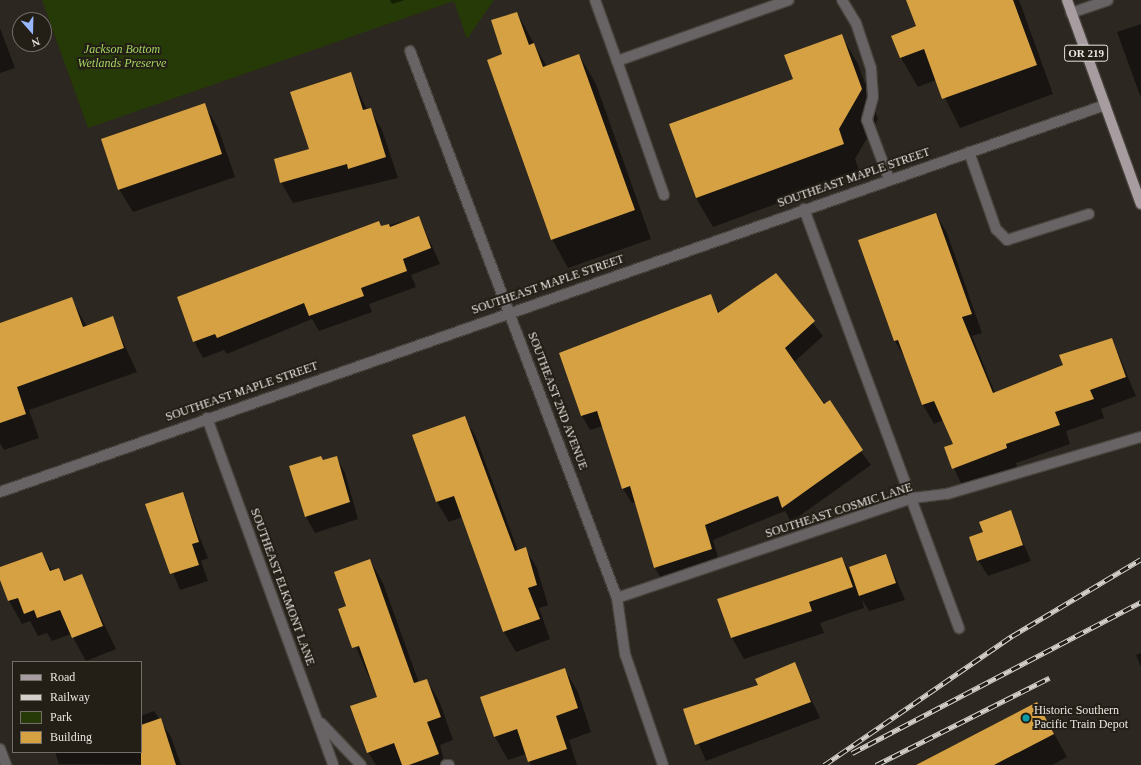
<!DOCTYPE html>
<style>
body{margin:0}
#map{position:relative;width:1141px;height:765px;overflow:hidden;background:#2c2720;font-family:"Times New Roman",serif}
div>[style]{position:absolute}
.green>*{inset:0;background:#263a07}
.shadow>*{inset:0;background:#0007}
.building>*{inset:0;background:#d6a142}
.roads{filter:drop-shadow(1px 0 #47423b) drop-shadow(-1px 0 #47423b) drop-shadow(0 1px #47423b) drop-shadow(0 -1px #47423b)}
.service>*{height:10px;margin:-5px;padding:0 5px;transform-origin:5px;border-radius:5px;background:#686364}
.minor>*{height:10px;margin:-5px;padding:0 5px;transform-origin:5px;border-radius:5px;background:#686364}
.primary>*{height:10px;margin:-5px;padding:0 5px;transform-origin:5px;border-radius:5px;background:#a79c9f}
.rail>*{height:4.5px;margin-top:-2.25px;transform-origin:0;background:repeating-linear-gradient(90deg,#231e16 0 9px,#d4d0cb 0 18px);box-sizing:border-box;border-block:1px solid #d4d0cb}
.dots>*{width:11px;height:11px;translate:-50% -50%;box-sizing:border-box;border:2px solid #231e16;border-radius:50%}
span{translate:-50% -50%;white-space:nowrap;text-align:center;line-height:1.15;-webkit-text-stroke:4px #231e16;paint-order:stroke}
.shield-label span{padding:1px 3px;background:#231e16;border:1px solid;border-radius:3px;-webkit-text-stroke-width:0}
.shield-label{font-size:11px;color:#eae7e2;font-weight:700}
.park-label{font-size:12px;color:#a3d561;font-style:italic}
.street-label{font-size:12px;color:#eae7e2}
.poi-label{font-size:12px;color:#eae7e2}
.left{translate:0 -50%;text-align:left}
.legend{position:absolute;left:12px;top:661px;width:130px;height:92px;box-sizing:border-box;background:#231e16;border:1px solid #736e68;margin:0;padding:5px 7px;list-style:none;font-size:12px;color:#eae7e2}
.legend li{display:flex;align-items:center;gap:8px;height:20px}
.legend b{width:20px;border:1px solid #736e68}
.north{position:absolute;left:12px;top:12px;width:40px;height:40px;box-sizing:border-box;background:#231e16;border:1px solid #736e68;border-radius:50%;rotate:160deg;font-size:11px;font-weight:700;line-height:16px;text-align:center;color:#eae7e2}
.north::after{content:'';display:block;margin:auto;width:14px;height:18px;background:#96b6fd;clip-path:polygon(50% 0,100% 100%,50% 72%,0 100%)}
</style>
<div id="map">
<div class="green">
<div style="clip-path:polygon(42px 0,494px 0,467px 39px,454px 1px,88px 128px)"></div>
</div>
<div class="shadow">
<div style="clip-path:polygon(390px 0,405px 0,392px 4px)"></div>
<div style="clip-path:polygon(907px 0,1019px 0,1053px 94px,960px 128px,936px 80px,918px 87px,901px 58px,893px 37px,917px 27px)"></div>
<div style="clip-path:polygon(517px 13px,547px 67px,579px 55px,596px 84px,651px 239px,568px 268px,552px 239px,504px 55px)"></div>
<div style="clip-path:polygon(1141px 24px,1141px 98px,1117px 32px)"></div>
<div style="clip-path:polygon(0 28px,15px 68px,0 73px)"></div>
<div style="clip-path:polygon(841px 35px,858px 64px,878px 119px,855px 159px,860px 173px,713px 227px,696px 198px,794px 80px)"></div>
<div style="clip-path:polygon(350px 73px,367px 110px,370px 109px,382px 130px,398px 178px,293px 203px,281px 182px,310px 150px)"></div>
<div style="clip-path:polygon(204px 104px,218px 128px,235px 177px,133px 212px,119px 189px)"></div>
<div style="clip-path:polygon(936px 214px,947px 233px,982px 333px,972px 336px,995px 393px,1064px 366px,1112px 339px,1136px 396px,1101px 409px,1104px 418px,1066px 431px,1070px 444px,1016px 463px,1017px 467px,963px 488px,945px 448px,955px 445px,944px 420px,934px 424px,923px 405px,906px 360px,895px 341px,860px 241px)"></div>
<div style="clip-path:polygon(419px 217px,440px 264px,411px 275px,416px 287px,369px 304px,372px 312px,319px 331px,312px 319px,227px 354px,224px 350px,203px 358px,194px 341px,382px 227px)"></div>
<div style="clip-path:polygon(775px 274px,823px 336px,794px 362px,871px 465px,791px 522px,785px 511px,713px 540px,720px 564px,663px 582px,655px 568px,636px 502px,632px 503px,623px 489px,603px 426px,590px 430px,582px 416px,710px 295px,720px 313px)"></div>
<div style="clip-path:polygon(71px 298px,87px 327px,112px 318px,137px 372px,29px 410px,39px 438px,4px 450px,0 443px,0 330px)"></div>
<div style="clip-path:polygon(464px 417px,476px 437px,518px 551px,525px 548px,537px 568px,548px 605px,539px 608px,550px 639px,516px 652px,504px 632px,462px 517px,449px 522px,437px 502px)"></div>
<div style="clip-path:polygon(336px 457px,345px 473px,358px 519px,315px 533px,306px 517px,323px 461px)"></div>
<div style="clip-path:polygon(182px 493px,208px 558px,201px 561px,208px 581px,180px 590px,146px 505px)"></div>
<div style="clip-path:polygon(1010px 512px,1031px 561px,988px 576px,978px 560px,984px 533px)"></div>
<div style="clip-path:polygon(42px 553px,52px 571px,58px 569px,66px 581px,81px 576px,116px 649px,86px 661px,71px 634px,52px 641px,47px 633px,38px 636px,30px 621px,22px 624px,9px 601px,0 568px)"></div>
<div style="clip-path:polygon(886px 555px,905px 600px,869px 611px,862px 599px,864px 608px,820px 623px,824px 633px,744px 659px,732px 638px,718px 599px,842px 558px,851px 574px)"></div>
<div style="clip-path:polygon(370px 560px,383px 583px,419px 683px,427px 680px,440px 703px,453px 740px,440px 745px,445px 765px,376px 765px,368px 752px,378px 698px,340px 610px,347px 607px)"></div>
<div style="clip-path:polygon(1141px 653px,1141px 667px,1136px 655px)"></div>
<div style="clip-path:polygon(794px 663px,820px 718px,706px 761px,684px 710px,759px 685px)"></div>
<div style="clip-path:polygon(564px 669px,578px 692px,591px 732px,569px 740px,577px 765px,531px 765px,526px 754px,508px 760px,495px 737px,481px 698px)"></div>
<div style="clip-path:polygon(1037px 703px,1067px 757px,1052px 765px,944px 765px)"></div>
<div style="clip-path:polygon(154px 711px,171px 737px,181px 765px,59px 764px,55px 752px,141px 752px,141px 716px)"></div>
</div>
<div class="building">
<div style="clip-path:polygon(906px 0,1013px 0,1037px 65px,942px 99px,924px 49px,900px 58px,891px 36px,916px 26px)"></div>
<div style="clip-path:polygon(517px 12px,529px 45px,534px 43px,543px 67px,579px 54px,635px 210px,551px 240px,487px 60px,502px 54px,491px 20px)"></div>
<div style="clip-path:polygon(842px 34px,862px 89px,839px 129px,844px 144px,696px 198px,669px 124px,793px 79px,784px 55px)"></div>
<div style="clip-path:polygon(351px 72px,363px 110px,371px 108px,386px 157px,348px 169px,347px 164px,280px 183px,274px 159px,309px 149px,290px 92px)"></div>
<div style="clip-path:polygon(205px 103px,222px 154px,118px 190px,101px 139px)"></div>
<div style="clip-path:polygon(936px 213px,972px 314px,962px 317px,993px 393px,1063px 365px,1059px 355px,1112px 338px,1126px 377px,1090px 390px,1094px 399px,1055px 412px,1060px 425px,1006px 444px,1007px 448px,952px 469px,944px 447px,953px 444px,934px 401px,922px 405px,898px 340px,894px 341px,858px 240px)"></div>
<div style="clip-path:polygon(419px 216px,431px 248px,403px 259px,407px 271px,361px 288px,364px 296px,309px 316px,304px 303px,217px 338px,215px 334px,193px 342px,177px 297px,379px 221px,381px 226px,389px 224px,390px 227px)"></div>
<div style="clip-path:polygon(776px 273px,815px 321px,785px 348px,824px 404px,830px 400px,863px 450px,782px 508px,778px 496px,705px 525px,712px 549px,654px 568px,630px 486px,622px 489px,597px 411px,581px 416px,559px 353px,711px 294px,718px 313px)"></div>
<div style="clip-path:polygon(72px 297px,83px 327px,113px 316px,124px 348px,17px 387px,26px 414px,0 423px,0 323px)"></div>
<div style="clip-path:polygon(465px 416px,515px 551px,526px 547px,537px 585px,528px 588px,540px 619px,503px 632px,454px 496px,436px 502px,412px 435px)"></div>
<div style="clip-path:polygon(321px 456px,323px 460px,337px 456px,350px 502px,305px 517px,289px 466px)"></div>
<div style="clip-path:polygon(183px 492px,199px 542px,192px 544px,199px 565px,170px 574px,145px 504px)"></div>
<div style="clip-path:polygon(1011px 510px,1023px 545px,977px 561px,969px 537px,983px 532px,979px 522px)"></div>
<div style="clip-path:polygon(42px 552px,50px 571px,59px 568px,64px 581px,82px 574px,103px 626px,72px 638px,60px 610px,37px 618px,34px 610px,24px 614px,18px 598px,8px 601px,0 580px,0 567px)"></div>
<div style="clip-path:polygon(886px 554px,896px 583px,859px 596px,849px 567px)"></div>
<div style="clip-path:polygon(842px 557px,853px 587px,809px 602px,812px 611px,731px 638px,717px 599px)"></div>
<div style="clip-path:polygon(370px 559px,414px 683px,427px 679px,441px 717px,427px 722px,439px 754px,409px 765px,402px 765px,394px 743px,367px 753px,350px 706px,377px 697px,359px 646px,352px 648px,338px 609px,346px 606px,334px 572px)"></div>
<div style="clip-path:polygon(795px 662px,811px 702px,695px 745px,683px 709px,758px 685px,755px 679px)"></div>
<div style="clip-path:polygon(565px 668px,578px 708px,556px 716px,567px 749px,528px 762px,517px 729px,494px 737px,480px 697px)"></div>
<div style="clip-path:polygon(1037px 702px,1054px 734px,994px 765px,916px 765px)"></div>
<div style="clip-path:polygon(161px 718px,176px 765px,141px 765px,141px 725px)"></div>
</div>
<div class="roads">
<div class="service">
<div style="left:595px;top:0;width:65px;rotate:70.2deg"></div>
<div style="left:842px;top:0;width:27px;rotate:59deg"></div>
<div style="left:856px;top:23px;width:47px;rotate:71.6deg"></div>
<div style="left:871px;top:68px;width:29px;rotate:86deg"></div>
<div style="left:873px;top:97px;width:24px;rotate:105deg"></div>
<div style="left:867px;top:120px;width:63px;rotate:69.6deg"></div>
<div style="left:1071px;top:13px;width:39px;rotate:-19deg"></div>
<div style="left:969px;top:152px;width:82px;rotate:70.7deg"></div>
<div style="left:996px;top:229px;width:16px;rotate:45deg"></div>
<div style="left:1007px;top:240px;width:86px;rotate:-17.6deg"></div>
<div style="left:664px;top:195px;width:142px;rotate:-109.3deg"></div>
<div style="left:617px;top:61px;width:182px;rotate:-19.5deg"></div>
<div style="left:804px;top:209px;width:447px;rotate:69.7deg"></div>
<div style="left:207px;top:418px;width:369px;rotate:70deg"></div>
<div style="left:617px;top:598px;width:312px;rotate:-18.7deg"></div>
<div style="left:913px;top:498px;width:34px;rotate:-7deg"></div>
<div style="left:947px;top:494px;width:202px;rotate:-16.4deg"></div>
<div style="left:321px;top:723px;width:58px;rotate:46.4deg"></div>
<div style="left:446px;top:765px;width:3px"></div>
</div>
<div class="minor">
<div style="left:410px;top:51px;width:585px;rotate:69.27deg"></div>
<div style="left:617px;top:598px;width:57px;rotate:81.9deg"></div>
<div style="left:625px;top:654px;width:117px;rotate:71.1deg"></div>
<div style="left:0;top:492px;width:1171px;rotate:-19.3deg"></div>
<div style="left:0;top:749px;width:17px;rotate:69deg"></div>
</div>
<div class="primary">
<div style="left:1067px;top:0;width:217px;rotate:70.1deg"></div>
</div>
</div>
<div class="rail">
<div style="left:852px;top:753px;width:326px;rotate:-27.6deg"></div>
<div style="left:824px;top:765px;width:228px;rotate:-34.5deg"></div>
<div style="left:1012px;top:636px;width:150px;rotate:-30.8deg"></div>
<div style="left:876px;top:765px;width:194px;rotate:-26.7deg"></div>
</div>
<div class="dots">
<div style="left:1026px;top:718px;background:#0f9aa8"></div>
</div>
<div class="shield-label">
<span style="left:1086px;top:53px">OR 219</span>
</div>
<div class="park-label">
<span style="left:122px;top:57px">Jackson Bottom<br>Wetlands Preserve</span>
</div>
<div class="street-label">
<span style="left:854px;top:178px;rotate:-19deg">SOUTHEAST MAPLE STREET</span>
<span style="left:548px;top:285px;rotate:-19deg">SOUTHEAST MAPLE STREET</span>
<span style="left:242px;top:392px;rotate:-19deg">SOUTHEAST MAPLE STREET</span>
<span style="left:557px;top:401px;rotate:69deg">SOUTHEAST 2ND AVENUE</span>
<span style="left:839px;top:511px;rotate:-18deg">SOUTHEAST COSMIC LANE</span>
<span style="left:282px;top:587px;rotate:70deg">SOUTHEAST ELKMONT LANE</span>
</div>
<div class="poi-label">
<span class="left" style="left:1034px;top:718px">Historic Southern<br>Pacific Train Depot</span>
</div>
<ul class="legend">
<li><b style="height:5px;background:#a79c9f"></b>Road</li>
<li><b style="height:5px;background:#d4d0cb"></b>Railway</li>
<li><b style="height:11px;background:#263a07"></b>Park</li>
<li><b style="height:11px;background:#d6a142"></b>Building</li>
</ul>
<div class="north">N</div>
</div>
